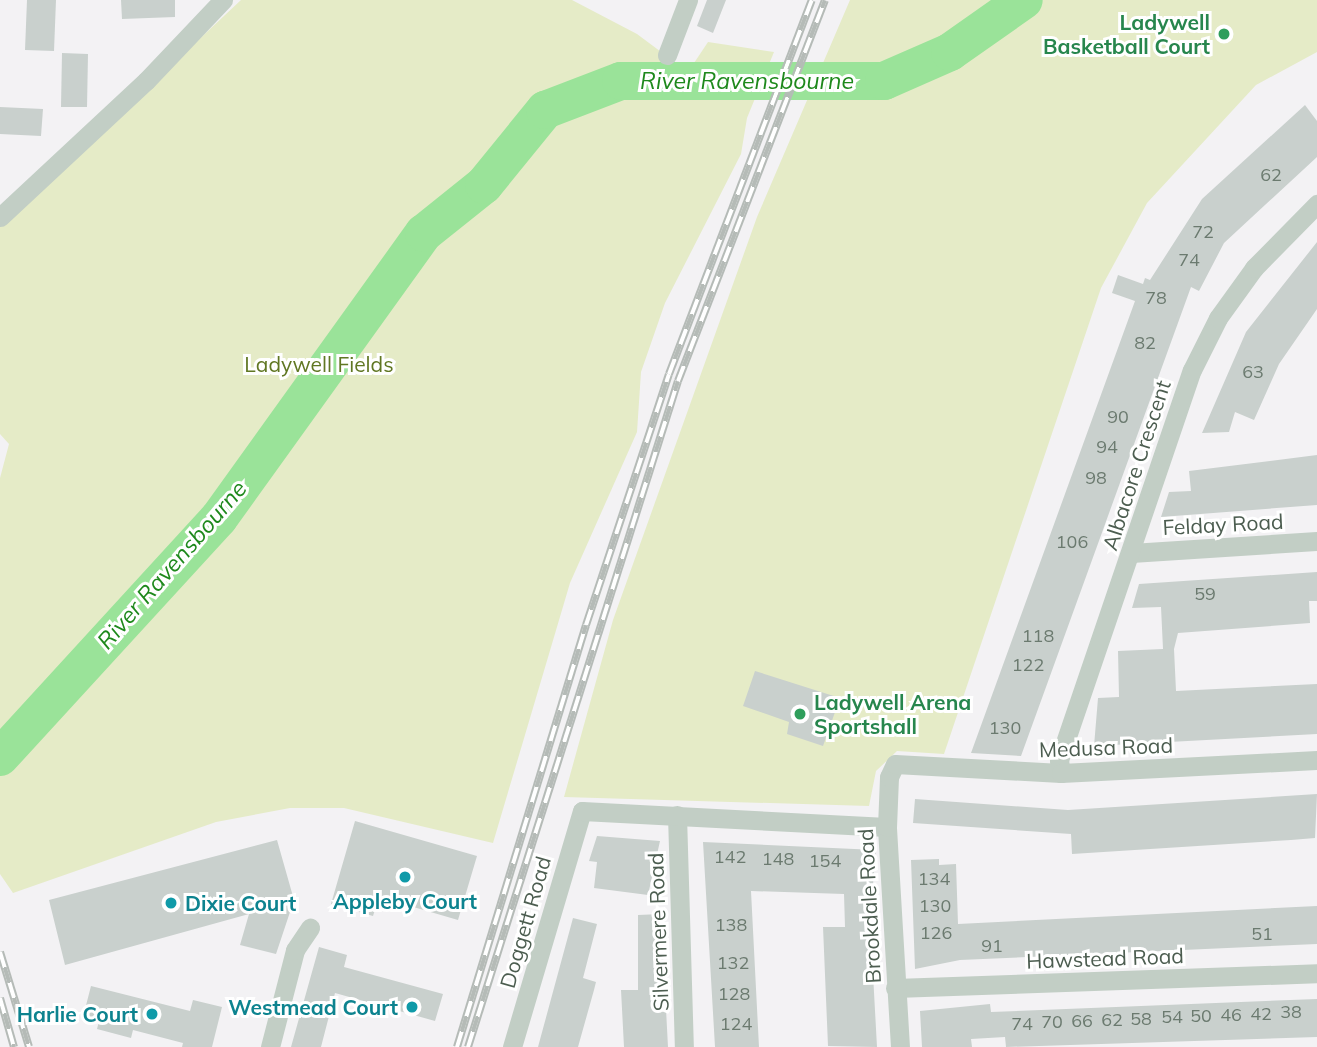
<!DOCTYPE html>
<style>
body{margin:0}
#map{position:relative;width:1317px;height:1047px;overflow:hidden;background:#f3f2f4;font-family:Mulish,sans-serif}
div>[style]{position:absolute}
.green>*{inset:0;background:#e5ebc7}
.river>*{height:38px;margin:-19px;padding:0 19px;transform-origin:19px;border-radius:19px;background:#9ae399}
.building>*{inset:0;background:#c9d0cd}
.minor>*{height:19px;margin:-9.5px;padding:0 9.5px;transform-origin:9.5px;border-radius:9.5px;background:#c2cec5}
.rail>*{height:8px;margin-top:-4px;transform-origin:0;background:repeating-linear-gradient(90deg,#fff 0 16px,#b5bbb7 0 32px);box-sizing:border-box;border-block:2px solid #b5bbb7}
.dots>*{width:19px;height:19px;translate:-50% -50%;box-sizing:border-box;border:4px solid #fff;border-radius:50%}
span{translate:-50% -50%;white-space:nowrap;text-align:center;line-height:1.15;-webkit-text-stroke:6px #fff;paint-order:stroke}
.number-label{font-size:18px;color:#6b7a6f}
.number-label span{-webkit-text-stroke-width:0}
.leisure-label{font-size:21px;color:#27864d;font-weight:700}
.right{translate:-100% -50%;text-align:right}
.left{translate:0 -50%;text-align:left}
.park-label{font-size:21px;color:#607723}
.street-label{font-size:21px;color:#4c5d50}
.culture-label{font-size:21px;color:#0d838f;font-weight:700}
.water-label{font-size:23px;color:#1e891c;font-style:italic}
</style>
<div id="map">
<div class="green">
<div style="clip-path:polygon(241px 0,572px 0,637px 34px,688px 72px,708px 42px,774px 52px,747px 118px,741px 154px,665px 303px,641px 372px,637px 432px,570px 583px,493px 843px,344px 808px,290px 808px,216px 822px,13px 893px,0 874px,0 478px,9px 444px,0 434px,0 226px)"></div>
<div style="clip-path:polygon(850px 0,1317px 0,1317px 52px,1256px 85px,1147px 203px,1101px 288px,944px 754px,897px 751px,876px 771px,869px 806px,564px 797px,613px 620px,757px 217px)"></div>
</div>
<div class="river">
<div style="left:0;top:757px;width:324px;rotate:-47.5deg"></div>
<div style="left:219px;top:518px;width:351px;rotate:-54.3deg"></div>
<div style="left:424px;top:233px;width:77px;rotate:-38.7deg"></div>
<div style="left:484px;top:185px;width:97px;rotate:-50.9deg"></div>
<div style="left:545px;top:110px;width:81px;rotate:-20.9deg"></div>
<div style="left:621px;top:81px;width:263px"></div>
<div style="left:884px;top:81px;width:72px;rotate:-23.7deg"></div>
<div style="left:950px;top:52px;width:90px;rotate:-35.1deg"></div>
</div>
<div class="building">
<div style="clip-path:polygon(27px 0,56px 0,54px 51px,25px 50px)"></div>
<div style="clip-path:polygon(121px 0,175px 0,175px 17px,122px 19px)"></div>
<div style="clip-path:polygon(707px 0,726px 0,713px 33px,697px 26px)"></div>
<div style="clip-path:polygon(62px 53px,88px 54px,87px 107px,61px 107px)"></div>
<div style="clip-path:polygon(1305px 105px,1317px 121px,1317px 157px,1224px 243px,1199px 291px,1191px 287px,1021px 756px,971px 753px,1135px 301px,1112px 293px,1118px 275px,1143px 284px,1145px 278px,1150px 280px,1202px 199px)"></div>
<div style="clip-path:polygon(0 107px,43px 109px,41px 136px,0 134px)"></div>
<div style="clip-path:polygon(1317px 242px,1317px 309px,1279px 364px,1254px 420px,1235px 412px,1229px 432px,1202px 433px,1246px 332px)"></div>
<div style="clip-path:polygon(1317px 455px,1317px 505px,1161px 517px,1169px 492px,1191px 491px,1189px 471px)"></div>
<div style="clip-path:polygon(1317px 572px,1317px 601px,1309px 601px,1310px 623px,1178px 633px,1174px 649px,1176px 691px,1317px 684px,1317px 734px,1094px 746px,1098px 698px,1119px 697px,1118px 651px,1163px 649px,1161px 607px,1132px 608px,1139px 584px)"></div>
<div style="clip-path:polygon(755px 671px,840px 698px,823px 746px,787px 734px,789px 722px,743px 706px)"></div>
<div style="clip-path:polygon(1317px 794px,1315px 838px,1291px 840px,1072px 854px,1071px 834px,913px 823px,915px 799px,1068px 810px)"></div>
<div style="clip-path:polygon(355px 821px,477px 856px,458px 920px,379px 897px,373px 916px,331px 904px)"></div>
<div style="clip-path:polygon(597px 836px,660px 841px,648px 895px,594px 888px,597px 862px,589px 861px)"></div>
<div style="clip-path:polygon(277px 840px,294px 900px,276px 954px,240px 945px,249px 914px,65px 965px,49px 900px)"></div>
<div style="clip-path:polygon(703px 842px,876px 850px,870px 919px,877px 1047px,828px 1046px,823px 927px,845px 927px,844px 894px,751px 891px,759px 1047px,715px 1047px)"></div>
<div style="clip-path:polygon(939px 859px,939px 865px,956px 864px,958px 924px,1317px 906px,1317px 944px,960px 960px,915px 969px,911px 860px)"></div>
<div style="clip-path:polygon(661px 914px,668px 1047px,624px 1047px,621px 990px,638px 990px,638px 915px)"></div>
<div style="clip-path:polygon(573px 918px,597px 924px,583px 978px,596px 982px,594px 990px,578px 1047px,538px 1047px)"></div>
<div style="clip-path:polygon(319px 947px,347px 955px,344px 967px,443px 994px,435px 1021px,335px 993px,321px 1047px,291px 1047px)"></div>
<div style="clip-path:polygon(91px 986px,190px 1011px,193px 1000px,222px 1007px,212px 1047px,182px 1047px,183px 1043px,133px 1030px,131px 1038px,97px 1029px,99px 1021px,83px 1017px)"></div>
<div style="clip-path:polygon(1317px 999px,1317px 1037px,1006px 1047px,1005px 1037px,971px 1039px,972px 1047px,922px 1047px,920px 1011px,990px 1004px,991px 1012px)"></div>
</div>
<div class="minor">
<div style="left:667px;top:55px;width:59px;rotate:-69.1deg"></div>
<div style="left:0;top:217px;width:200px;rotate:-43deg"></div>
<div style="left:146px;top:81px;width:112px;rotate:-46.5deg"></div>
<div style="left:1131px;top:553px;width:186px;rotate:-3.7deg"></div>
<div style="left:1061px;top:773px;width:13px;rotate:-99deg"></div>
<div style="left:1059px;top:760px;width:412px;rotate:-71.2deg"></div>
<div style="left:1192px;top:370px;width:58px;rotate:-63.4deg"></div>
<div style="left:1218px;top:318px;width:62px;rotate:-54.2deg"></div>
<div style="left:1254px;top:268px;width:90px;rotate:-45.5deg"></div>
<div style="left:677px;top:815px;width:232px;rotate:88.3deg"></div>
<div style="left:895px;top:988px;width:422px;rotate:-2deg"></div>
<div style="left:270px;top:1047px;width:100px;rotate:-75.5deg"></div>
<div style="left:295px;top:950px;width:27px;rotate:-56deg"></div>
<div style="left:512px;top:1047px;width:246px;rotate:-73.5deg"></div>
<div style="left:582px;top:811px;width:305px;rotate:3deg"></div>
<div style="left:900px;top:1047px;width:220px;rotate:-93.4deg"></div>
<div style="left:887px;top:827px;width:50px;rotate:-87.7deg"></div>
<div style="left:889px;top:777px;width:14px;rotate:-65deg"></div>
<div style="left:895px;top:764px;width:166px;rotate:3.1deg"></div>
<div style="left:1061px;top:773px;width:256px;rotate:-2.9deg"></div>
</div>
<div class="rail">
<div style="left:0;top:952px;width:99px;rotate:73deg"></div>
<div style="left:0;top:998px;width:51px;rotate:74.1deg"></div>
<div style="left:457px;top:1047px;width:441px;rotate:-73deg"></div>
<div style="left:586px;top:625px;width:264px;rotate:-71.7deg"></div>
<div style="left:669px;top:374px;width:400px;rotate:-69.1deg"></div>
<div style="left:468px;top:1047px;width:698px;rotate:-72.5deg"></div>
<div style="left:678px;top:381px;width:408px;rotate:-68.9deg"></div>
</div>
<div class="dots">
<div style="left:1224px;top:34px;background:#2e9e5b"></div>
<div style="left:800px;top:714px;background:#2e9e5b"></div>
<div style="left:405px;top:877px;background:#0f9aa8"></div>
<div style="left:171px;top:903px;background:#0f9aa8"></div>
<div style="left:412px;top:1007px;background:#0f9aa8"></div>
<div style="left:152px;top:1014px;background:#0f9aa8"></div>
</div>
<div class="number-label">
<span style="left:1271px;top:175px">62</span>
<span style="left:1203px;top:232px">72</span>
<span style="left:1189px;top:260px">74</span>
<span style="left:1156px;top:298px">78</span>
<span style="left:1145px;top:343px">82</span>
<span style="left:1253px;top:372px">63</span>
<span style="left:1118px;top:417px">90</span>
<span style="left:1107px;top:447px">94</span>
<span style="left:1096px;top:478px">98</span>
<span style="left:1072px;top:542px">106</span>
<span style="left:1205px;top:594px">59</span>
<span style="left:1038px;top:636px">118</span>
<span style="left:1028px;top:665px">122</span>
<span style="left:1005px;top:728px">130</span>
<span style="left:730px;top:857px">142</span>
<span style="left:778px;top:859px">148</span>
<span style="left:825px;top:861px">154</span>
<span style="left:934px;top:879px">134</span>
<span style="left:935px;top:906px">130</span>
<span style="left:731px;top:925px">138</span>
<span style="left:936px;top:933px">126</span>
<span style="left:1262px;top:934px">51</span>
<span style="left:992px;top:946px">91</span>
<span style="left:733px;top:963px">132</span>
<span style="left:734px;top:994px">128</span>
<span style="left:1291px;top:1012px">38</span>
<span style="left:1261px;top:1014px">42</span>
<span style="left:1231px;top:1015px">46</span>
<span style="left:1201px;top:1016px">50</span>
<span style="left:1172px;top:1017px">54</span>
<span style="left:1141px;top:1019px">58</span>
<span style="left:1112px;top:1020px">62</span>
<span style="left:1082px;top:1021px">66</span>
<span style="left:1052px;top:1022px">70</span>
<span style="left:736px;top:1024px">124</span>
<span style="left:1022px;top:1024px">74</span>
</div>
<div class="leisure-label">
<span class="right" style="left:1210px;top:34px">Ladywell<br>Basketball Court</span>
<span class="left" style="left:814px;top:714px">Ladywell Arena<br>Sportshall</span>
</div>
<div class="park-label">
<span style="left:319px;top:364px">Ladywell Fields</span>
</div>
<div class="street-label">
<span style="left:1136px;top:465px;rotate:-72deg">Albacore Crescent</span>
<span style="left:1223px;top:524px;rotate:-3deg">Felday Road</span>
<span style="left:1106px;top:747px;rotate:-2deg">Medusa Road</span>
<span style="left:869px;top:906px;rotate:-93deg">Brookdale Road</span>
<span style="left:525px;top:922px;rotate:-74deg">Doggett Road</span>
<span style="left:658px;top:932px;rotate:-92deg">Silvermere Road</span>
<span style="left:1105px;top:958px;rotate:-2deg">Hawstead Road</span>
</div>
<div class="culture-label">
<span style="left:405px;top:901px">Appleby Court</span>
<span class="left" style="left:185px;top:903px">Dixie Court</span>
<span class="right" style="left:398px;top:1007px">Westmead Court</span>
<span class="right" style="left:138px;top:1014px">Harlie Court</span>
</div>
<div class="water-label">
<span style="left:747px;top:81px">River Ravensbourne</span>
<span style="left:172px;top:565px;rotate:-49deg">River Ravensbourne</span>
</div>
</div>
